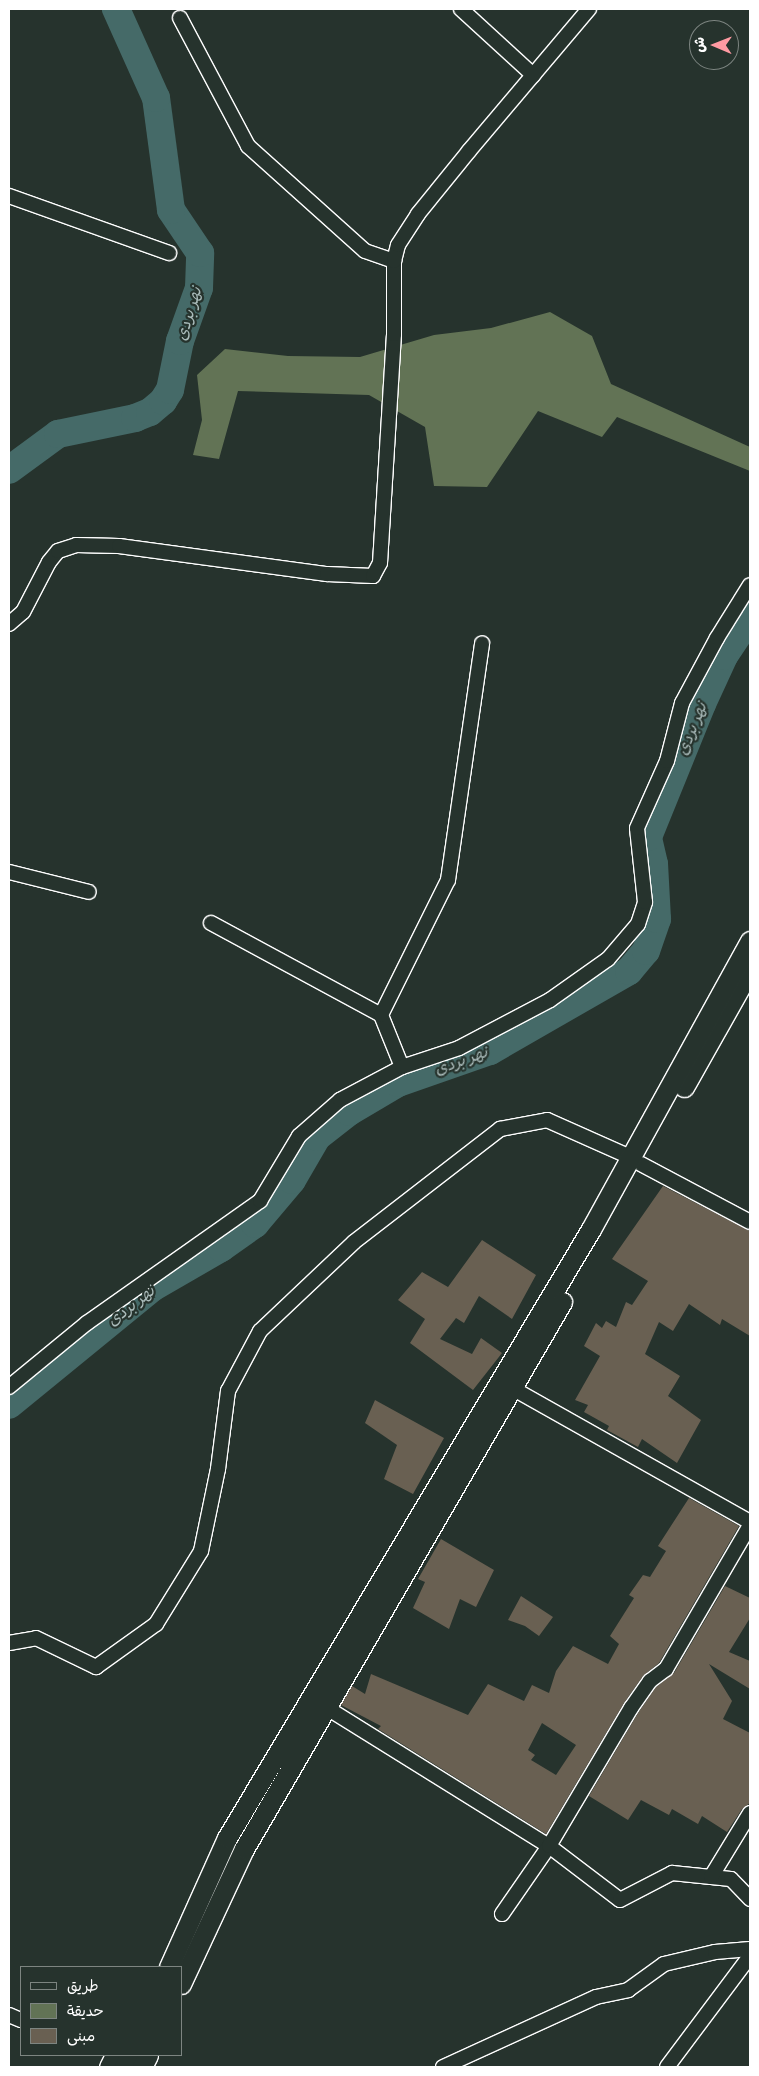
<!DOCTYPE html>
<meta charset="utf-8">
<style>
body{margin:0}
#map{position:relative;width:759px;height:2076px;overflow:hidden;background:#26332d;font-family:Sriracha,"Playpen Sans Arabic",sans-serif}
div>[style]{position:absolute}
.green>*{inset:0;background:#627355}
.river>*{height:28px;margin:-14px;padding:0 14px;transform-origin:14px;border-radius:14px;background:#456a68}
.building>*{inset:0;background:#696052}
.roads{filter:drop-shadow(1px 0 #fff) drop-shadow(-1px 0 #fff) drop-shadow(0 1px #fff) drop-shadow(0 -1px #fff)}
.street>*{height:14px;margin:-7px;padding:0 7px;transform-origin:7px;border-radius:7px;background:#26332d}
.secondary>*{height:19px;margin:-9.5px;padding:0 9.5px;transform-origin:9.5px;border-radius:9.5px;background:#26332d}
span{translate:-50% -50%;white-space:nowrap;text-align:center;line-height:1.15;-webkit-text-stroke:4.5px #26332d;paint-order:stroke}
.water-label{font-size:16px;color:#abbcbb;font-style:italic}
.frame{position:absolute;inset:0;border:10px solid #fff;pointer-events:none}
.legend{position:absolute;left:20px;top:1966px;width:162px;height:90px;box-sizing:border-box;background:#26332d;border:1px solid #7d8581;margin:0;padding:6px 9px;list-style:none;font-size:15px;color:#fff}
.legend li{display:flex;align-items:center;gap:10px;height:25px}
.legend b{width:25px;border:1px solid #7d8581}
.north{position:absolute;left:689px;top:20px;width:50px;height:50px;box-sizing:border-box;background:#26332d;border:1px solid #7d8581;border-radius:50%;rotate:271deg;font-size:14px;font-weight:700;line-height:20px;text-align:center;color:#fff}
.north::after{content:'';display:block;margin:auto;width:18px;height:22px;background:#ff9aa2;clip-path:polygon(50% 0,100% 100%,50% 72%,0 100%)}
</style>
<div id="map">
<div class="green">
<div style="clip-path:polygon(550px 312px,592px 336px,611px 384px,750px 447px,750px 471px,617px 417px,602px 437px,538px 411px,487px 487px,434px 486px,425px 427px,369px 395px,238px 391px,219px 459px,193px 455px,202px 420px,197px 375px,225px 349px,288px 356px,360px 357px,434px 335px,491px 328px)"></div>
</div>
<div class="river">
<div style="left:9px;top:470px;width:61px;rotate:-36.3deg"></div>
<div style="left:58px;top:434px;width:79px;rotate:-11.7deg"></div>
<div style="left:135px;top:418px;width:16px;rotate:-22deg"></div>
<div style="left:150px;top:412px;width:17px;rotate:-40deg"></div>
<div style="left:163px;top:401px;width:13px;rotate:-58deg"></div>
<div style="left:170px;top:390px;width:50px;rotate:-78.5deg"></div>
<div style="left:180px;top:341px;width:56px;rotate:-70.3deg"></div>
<div style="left:199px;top:288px;width:35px;rotate:-88deg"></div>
<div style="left:200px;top:253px;width:52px;rotate:-124deg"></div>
<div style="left:171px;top:210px;width:113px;rotate:-97.6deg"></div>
<div style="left:156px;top:98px;width:98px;rotate:-114.2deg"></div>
<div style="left:9px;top:1405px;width:185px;rotate:-39.3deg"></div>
<div style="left:152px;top:1288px;width:80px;rotate:-30.1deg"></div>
<div style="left:221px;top:1248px;width:42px;rotate:-35.2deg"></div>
<div style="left:255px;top:1224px;width:57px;rotate:-49.9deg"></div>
<div style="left:292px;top:1180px;width:50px;rotate:-59.8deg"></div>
<div style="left:317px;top:1137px;width:41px;rotate:-38deg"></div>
<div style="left:349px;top:1112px;width:57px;rotate:-30.6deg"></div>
<div style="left:398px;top:1083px;width:97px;rotate:-19.2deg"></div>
<div style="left:490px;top:1051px;width:160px;rotate:-29.9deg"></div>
<div style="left:629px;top:971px;width:26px;rotate:-50deg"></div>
<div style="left:646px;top:951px;width:34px;rotate:-71deg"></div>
<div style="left:657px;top:919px;width:55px;rotate:-93.1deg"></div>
<div style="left:654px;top:864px;width:28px;rotate:-103deg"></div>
<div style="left:648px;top:837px;width:144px;rotate:-67.9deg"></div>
<div style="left:702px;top:704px;width:53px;rotate:-65.4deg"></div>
<div style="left:724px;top:656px;width:47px;rotate:-56.3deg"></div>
</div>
<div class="building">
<div style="clip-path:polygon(663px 1186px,750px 1231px,750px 1336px,722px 1319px,720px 1325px,689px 1304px,673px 1331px,659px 1322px,645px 1354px,680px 1376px,668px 1396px,701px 1420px,677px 1463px,642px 1439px,638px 1447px,607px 1430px,609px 1426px,584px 1412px,588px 1405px,575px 1400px,600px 1356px,584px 1346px,596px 1323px,602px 1328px,606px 1321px,616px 1327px,626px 1302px,632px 1305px,648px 1281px,612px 1259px)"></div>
<div style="clip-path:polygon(482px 1240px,536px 1275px,512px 1319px,479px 1296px,464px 1323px,456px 1318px,440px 1339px,472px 1354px,481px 1338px,502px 1353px,473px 1390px,410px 1343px,425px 1319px,398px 1300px,422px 1272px,448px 1287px)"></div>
<div style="clip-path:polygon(375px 1400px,444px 1438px,413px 1494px,384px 1479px,397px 1445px,365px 1423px)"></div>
<div style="clip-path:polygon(evenodd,689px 1498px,739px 1526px,659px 1663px,643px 1676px,624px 1703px,546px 1834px,378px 1729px,381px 1726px,341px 1705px,352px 1686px,365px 1694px,371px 1674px,468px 1715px,488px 1684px,524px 1701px,532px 1685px,549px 1693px,556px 1671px,573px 1646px,608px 1664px,619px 1644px,610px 1636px,634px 1598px,629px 1595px,643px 1575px,650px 1577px,666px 1551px,658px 1546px,689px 1498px,542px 1723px,576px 1745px,556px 1775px,531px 1760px,535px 1755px,528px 1750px,542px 1723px)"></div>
<div style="clip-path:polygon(441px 1539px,494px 1570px,476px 1607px,460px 1599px,449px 1629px,413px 1608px,425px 1582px,418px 1579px)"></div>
<div style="clip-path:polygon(725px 1586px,750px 1598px,750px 1618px,729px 1652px,750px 1661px,750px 1689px,709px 1664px,732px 1701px,723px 1719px,750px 1733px,750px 1803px,742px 1809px,727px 1832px,702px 1816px,698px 1824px,672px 1809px,669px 1815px,641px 1800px,628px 1820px,589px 1796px,638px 1713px,656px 1687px,674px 1673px)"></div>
<div style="clip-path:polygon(521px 1596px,553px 1617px,539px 1636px,525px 1626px,508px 1620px)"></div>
</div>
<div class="roads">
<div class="street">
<div style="left:461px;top:9px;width:98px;rotate:42.5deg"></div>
<div style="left:180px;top:18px;width:145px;rotate:62deg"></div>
<div style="left:248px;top:146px;width:157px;rotate:41.9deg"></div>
<div style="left:365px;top:251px;width:31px;rotate:19deg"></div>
<div style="left:9px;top:196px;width:170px;rotate:19.6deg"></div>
<div style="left:9px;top:624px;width:18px;rotate:-41deg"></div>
<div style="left:23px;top:612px;width:56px;rotate:-62.5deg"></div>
<div style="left:49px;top:562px;width:14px;rotate:-51deg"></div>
<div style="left:58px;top:551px;width:19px;rotate:-18deg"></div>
<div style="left:76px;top:545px;width:43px;rotate:1.3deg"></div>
<div style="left:119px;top:546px;width:210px;rotate:7.7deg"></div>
<div style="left:327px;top:574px;width:46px;rotate:2.5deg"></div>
<div style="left:373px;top:576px;width:15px;rotate:-62deg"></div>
<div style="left:380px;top:563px;width:229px;rotate:-86.5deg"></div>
<div style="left:394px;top:334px;width:73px;rotate:-90deg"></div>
<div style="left:394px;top:261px;width:16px;rotate:-76deg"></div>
<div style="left:398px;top:245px;width:37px;rotate:-57deg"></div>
<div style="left:418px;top:214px;width:81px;rotate:-51deg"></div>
<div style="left:469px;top:151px;width:186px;rotate:-49.8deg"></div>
<div style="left:9px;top:872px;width:82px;rotate:14deg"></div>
<div style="left:211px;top:923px;width:193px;rotate:28.4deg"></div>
<div style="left:402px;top:1067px;width:56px;rotate:-112deg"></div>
<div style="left:381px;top:1015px;width:151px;rotate:-63.6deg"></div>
<div style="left:448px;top:880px;width:239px;rotate:-81.8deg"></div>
<div style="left:641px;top:1164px;width:123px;rotate:28deg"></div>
<div style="left:9px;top:1387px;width:101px;rotate:-39.4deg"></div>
<div style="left:87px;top:1323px;width:212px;rotate:-35.2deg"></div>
<div style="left:260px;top:1201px;width:76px;rotate:-59deg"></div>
<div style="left:299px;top:1136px;width:55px;rotate:-41.3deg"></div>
<div style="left:340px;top:1100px;width:70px;rotate:-28deg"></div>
<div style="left:402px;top:1067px;width:60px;rotate:-18.4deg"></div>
<div style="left:459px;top:1048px;width:103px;rotate:-27.8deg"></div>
<div style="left:550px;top:1000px;width:71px;rotate:-35.3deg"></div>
<div style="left:608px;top:959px;width:46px;rotate:-49.4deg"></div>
<div style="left:638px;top:924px;width:23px;rotate:-72deg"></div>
<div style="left:645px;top:902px;width:74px;rotate:-96.2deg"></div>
<div style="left:637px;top:828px;width:73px;rotate:-65.9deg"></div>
<div style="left:667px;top:761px;width:60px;rotate:-75.5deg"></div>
<div style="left:682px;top:703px;width:74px;rotate:-61.7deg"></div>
<div style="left:717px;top:638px;width:62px;rotate:-58.1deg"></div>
<div style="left:512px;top:1388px;width:273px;rotate:29.4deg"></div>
<div style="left:9px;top:1643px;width:27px;rotate:-10deg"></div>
<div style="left:36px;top:1638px;width:67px;rotate:25.8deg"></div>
<div style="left:96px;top:1667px;width:74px;rotate:-35.6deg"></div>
<div style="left:156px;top:1624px;width:86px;rotate:-58.3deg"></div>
<div style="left:201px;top:1551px;width:84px;rotate:-78.3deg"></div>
<div style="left:218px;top:1469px;width:79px;rotate:-82.7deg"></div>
<div style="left:228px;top:1391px;width:68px;rotate:-61.9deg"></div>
<div style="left:260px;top:1331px;width:129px;rotate:-43.4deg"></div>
<div style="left:354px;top:1242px;width:185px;rotate:-37.7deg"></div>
<div style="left:500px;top:1129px;width:48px;rotate:-10.8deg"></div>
<div style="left:547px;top:1120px;width:91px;rotate:24deg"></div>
<div style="left:327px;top:1708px;width:261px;rotate:31.9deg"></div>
<div style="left:549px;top:1846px;width:89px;rotate:37.3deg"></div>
<div style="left:620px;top:1900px;width:59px;rotate:-27.4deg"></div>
<div style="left:672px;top:1873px;width:59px;rotate:5.8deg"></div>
<div style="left:731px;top:1879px;width:28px;rotate:46deg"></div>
<div style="left:711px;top:1877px;width:75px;rotate:-58.6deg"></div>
<div style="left:502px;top:1914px;width:83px;rotate:-55.3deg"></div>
<div style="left:549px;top:1846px;width:161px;rotate:-59.3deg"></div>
<div style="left:631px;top:1708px;width:33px;rotate:-55deg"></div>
<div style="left:650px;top:1681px;width:20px;rotate:-37deg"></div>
<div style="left:666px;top:1669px;width:167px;rotate:-59.7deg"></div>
<div style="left:9px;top:2015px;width:13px;rotate:23deg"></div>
<div style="left:443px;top:2067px;width:168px;rotate:-24.6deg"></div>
<div style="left:596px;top:1997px;width:33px;rotate:-12deg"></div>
<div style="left:628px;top:1990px;width:44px;rotate:-35.8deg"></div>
<div style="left:664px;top:1964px;width:52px;rotate:-13.2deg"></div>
<div style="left:715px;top:1952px;width:35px;rotate:-5deg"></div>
<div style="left:667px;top:2067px;width:139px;rotate:-53.2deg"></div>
</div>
<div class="secondary">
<div style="left:684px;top:1087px;width:134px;rotate:-60.6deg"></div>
<div style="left:169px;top:1967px;width:141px;rotate:-65.8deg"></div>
<div style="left:227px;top:1838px;width:709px;rotate:-59.13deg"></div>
<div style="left:591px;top:1229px;width:329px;rotate:-61.1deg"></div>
<div style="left:181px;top:1984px;width:149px;rotate:-65deg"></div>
<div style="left:244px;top:1849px;width:633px;rotate:-59.83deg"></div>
<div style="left:109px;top:2067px;width:13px;rotate:-63deg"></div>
<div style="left:124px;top:2067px;width:13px;rotate:-67deg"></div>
<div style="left:142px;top:2067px;width:13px;rotate:-63deg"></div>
</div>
</div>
<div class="water-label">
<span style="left:189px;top:314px;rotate:-73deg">نهر بردى</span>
<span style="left:692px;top:729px;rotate:-68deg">نهر بردى</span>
<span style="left:461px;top:1061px;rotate:-20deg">نهر بردى</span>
<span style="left:131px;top:1306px;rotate:-38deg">نهر بردى</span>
</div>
<div class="frame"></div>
<ul class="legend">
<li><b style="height:6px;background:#26332d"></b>طريق</li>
<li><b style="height:14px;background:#627355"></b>حديقة</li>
<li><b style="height:14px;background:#696052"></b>مبنى</li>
</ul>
<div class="north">ش</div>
</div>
